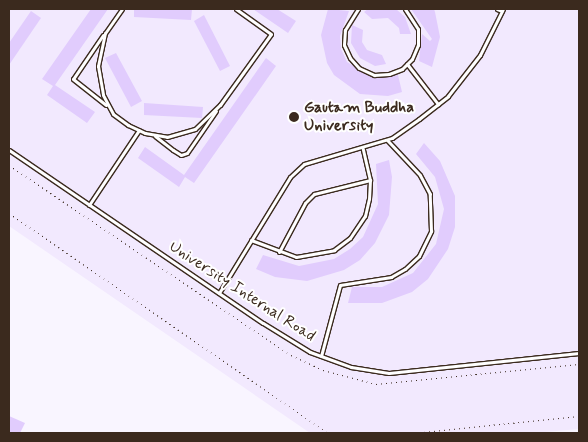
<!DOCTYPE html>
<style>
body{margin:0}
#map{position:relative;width:588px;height:442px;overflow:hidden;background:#f9f5ff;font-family:Mynerve,sans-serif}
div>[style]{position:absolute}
.built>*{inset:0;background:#f2e9fe}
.building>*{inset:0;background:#e1ccfd}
.path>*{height:1px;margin-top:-0.5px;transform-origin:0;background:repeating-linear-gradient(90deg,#3b2a1e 0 1px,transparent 0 5px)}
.roads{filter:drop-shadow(1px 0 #3b2a1e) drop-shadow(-1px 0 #3b2a1e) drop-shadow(0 1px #3b2a1e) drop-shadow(0 -1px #3b2a1e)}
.lane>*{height:3px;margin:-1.5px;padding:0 1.5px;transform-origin:1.5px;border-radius:1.5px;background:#fff}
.dots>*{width:14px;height:14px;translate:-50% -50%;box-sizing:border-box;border:2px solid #fff;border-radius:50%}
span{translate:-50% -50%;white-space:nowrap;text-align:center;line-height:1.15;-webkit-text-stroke:4px #fff;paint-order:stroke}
.poi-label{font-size:16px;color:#3b2a1e;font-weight:700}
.left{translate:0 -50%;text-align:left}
.street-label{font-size:16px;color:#3b2a1e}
.frame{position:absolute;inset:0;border:10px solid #3b2a1e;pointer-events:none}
</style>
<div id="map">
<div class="built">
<div style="clip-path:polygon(9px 9px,579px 9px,579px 429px,534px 433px,310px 433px,9px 226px)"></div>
</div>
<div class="building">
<div style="clip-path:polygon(91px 9px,108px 9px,55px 85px,95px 112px,87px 123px,47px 95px,53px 86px,42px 79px)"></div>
<div style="clip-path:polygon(134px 9px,192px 9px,191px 20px,134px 17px)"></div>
<div style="clip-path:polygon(253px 9px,277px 9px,296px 21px,288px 33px)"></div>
<div style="clip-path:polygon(328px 9px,349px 11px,340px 36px,341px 49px,347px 62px,373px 78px,398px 75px,402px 92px,388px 96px,360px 94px,334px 75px,327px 63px,321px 35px)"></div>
<div style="clip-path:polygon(368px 9px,396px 9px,405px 17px,411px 34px,400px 34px,399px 28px,388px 18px,372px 19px,364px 12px)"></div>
<div style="clip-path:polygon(411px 9px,434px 9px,435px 12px,440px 37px,432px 67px,419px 61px,422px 34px,430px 41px,432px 39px)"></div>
<div style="clip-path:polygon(31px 11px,41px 18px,9px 65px,9px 43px)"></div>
<div style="clip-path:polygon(204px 15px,230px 66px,220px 71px,194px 21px)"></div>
<div style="clip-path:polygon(352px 25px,363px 30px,362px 42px,367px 50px,382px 55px,386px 64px,375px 66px,360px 58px,351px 43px)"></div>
<div style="clip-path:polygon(116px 53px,142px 101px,131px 107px,105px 58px)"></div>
<div style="clip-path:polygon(266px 58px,276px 66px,194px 183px,185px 177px,179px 187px,138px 158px,145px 147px,184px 175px)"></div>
<div style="clip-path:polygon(144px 103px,203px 107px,202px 118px,144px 115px)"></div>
<div style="clip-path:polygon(424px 143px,440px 161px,455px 196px,455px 227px,448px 249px,428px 279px,412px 292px,382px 303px,348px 303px,352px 287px,382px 287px,413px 273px,436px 244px,444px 209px,435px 177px,416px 154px)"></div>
<div style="clip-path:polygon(389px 160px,392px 177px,389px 215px,375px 243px,360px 260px,344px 270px,307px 281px,275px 277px,256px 269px,263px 255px,299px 266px,334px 259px,350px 249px,363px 237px,378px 204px,376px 164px)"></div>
<div style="clip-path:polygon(9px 416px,25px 423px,20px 433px,9px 433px)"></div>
</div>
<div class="path">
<div style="left:9px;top:165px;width:340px;rotate:34deg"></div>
<div style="left:291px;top:355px;width:35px;rotate:25deg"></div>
<div style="left:323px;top:370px;width:55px;rotate:14.8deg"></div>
<div style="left:376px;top:384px;width:204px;rotate:-5.6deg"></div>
<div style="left:9px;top:213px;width:388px;rotate:34.6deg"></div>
<div style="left:414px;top:433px;width:166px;rotate:-5.9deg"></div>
</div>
<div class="roads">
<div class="lane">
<div style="left:122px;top:9px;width:29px;rotate:125deg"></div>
<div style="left:105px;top:33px;width:34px;rotate:102deg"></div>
<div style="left:98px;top:66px;width:29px;rotate:80deg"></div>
<div style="left:103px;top:95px;width:21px;rotate:62deg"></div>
<div style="left:113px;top:114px;width:19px;rotate:36deg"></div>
<div style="left:128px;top:125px;width:19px;rotate:25deg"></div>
<div style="left:145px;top:133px;width:22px;rotate:10deg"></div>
<div style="left:167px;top:137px;width:29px;rotate:-16deg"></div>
<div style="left:195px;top:129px;width:35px;rotate:-44deg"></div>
<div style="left:220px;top:105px;width:87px;rotate:-54.3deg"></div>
<div style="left:271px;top:34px;width:43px;rotate:-144.5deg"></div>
<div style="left:358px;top:9px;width:25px;rotate:122deg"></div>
<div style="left:345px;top:30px;width:15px;rotate:94deg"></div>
<div style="left:344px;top:45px;width:14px;rotate:65deg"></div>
<div style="left:350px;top:58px;width:13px;rotate:48deg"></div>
<div style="left:359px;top:68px;width:17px;rotate:25deg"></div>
<div style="left:374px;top:75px;width:15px;rotate:-4deg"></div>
<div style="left:389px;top:74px;width:14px;rotate:-21deg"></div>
<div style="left:402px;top:69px;width:14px;rotate:-45deg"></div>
<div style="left:412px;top:59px;width:15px;rotate:-67deg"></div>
<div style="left:418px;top:45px;width:16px;rotate:-90deg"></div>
<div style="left:418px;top:29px;width:24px;rotate:-123deg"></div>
<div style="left:497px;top:9px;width:5px;rotate:22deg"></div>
<div style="left:103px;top:35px;width:53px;rotate:124.3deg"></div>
<div style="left:73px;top:79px;width:42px;rotate:38.2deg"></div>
<div style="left:407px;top:64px;width:51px;rotate:52.2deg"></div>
<div style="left:155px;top:136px;width:23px;rotate:38deg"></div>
<div style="left:173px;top:150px;width:9px;rotate:32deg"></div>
<div style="left:181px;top:155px;width:6px;rotate:-18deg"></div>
<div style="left:187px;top:153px;width:51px;rotate:-55.4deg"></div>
<div style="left:9px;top:150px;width:307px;rotate:34.3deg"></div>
<div style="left:263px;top:323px;width:55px;rotate:31.7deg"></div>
<div style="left:310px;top:352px;width:44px;rotate:20.1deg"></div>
<div style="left:351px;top:367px;width:38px;rotate:9deg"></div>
<div style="left:389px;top:373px;width:191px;rotate:-6deg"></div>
<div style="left:89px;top:205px;width:90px;rotate:-56.3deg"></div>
<div style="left:251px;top:240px;width:48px;rotate:20.7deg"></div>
<div style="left:296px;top:257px;width:39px;rotate:-10deg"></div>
<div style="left:334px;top:250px;width:20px;rotate:-37deg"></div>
<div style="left:350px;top:238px;width:27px;rotate:-56deg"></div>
<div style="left:365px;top:216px;width:17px;rotate:-77deg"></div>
<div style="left:369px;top:199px;width:19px;rotate:-87deg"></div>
<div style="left:370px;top:180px;width:32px;rotate:-103deg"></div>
<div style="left:279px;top:252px;width:55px;rotate:-62deg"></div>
<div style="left:305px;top:203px;width:13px;rotate:-45deg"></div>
<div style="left:314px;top:194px;width:58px;rotate:-14deg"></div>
<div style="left:219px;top:293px;width:136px;rotate:-58.5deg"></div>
<div style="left:290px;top:177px;width:19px;rotate:-43deg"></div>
<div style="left:304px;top:164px;width:92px;rotate:-16.5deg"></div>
<div style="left:392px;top:138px;width:33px;rotate:-35deg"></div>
<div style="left:419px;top:119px;width:37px;rotate:-38deg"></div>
<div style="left:448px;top:96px;width:52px;rotate:-52deg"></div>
<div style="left:480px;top:55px;width:51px;rotate:-63.4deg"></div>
<div style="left:321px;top:356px;width:73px;rotate:-75deg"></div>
<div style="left:340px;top:285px;width:52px;rotate:-8.9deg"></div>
<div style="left:391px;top:277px;width:16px;rotate:-30deg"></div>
<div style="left:405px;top:269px;width:19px;rotate:-43deg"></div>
<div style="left:419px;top:256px;width:28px;rotate:-64deg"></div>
<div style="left:431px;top:231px;width:37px;rotate:-92deg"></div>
<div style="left:430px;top:194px;width:21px;rotate:-118deg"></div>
<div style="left:420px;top:175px;width:48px;rotate:-133.3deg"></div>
</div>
</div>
<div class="dots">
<div style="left:294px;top:117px;background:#3b2a1e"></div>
</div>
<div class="poi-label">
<span class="left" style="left:304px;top:117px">Gautam Buddha<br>University</span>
</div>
<div class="street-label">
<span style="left:242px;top:292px;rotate:33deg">University Internal Road</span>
</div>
<div class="frame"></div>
</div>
